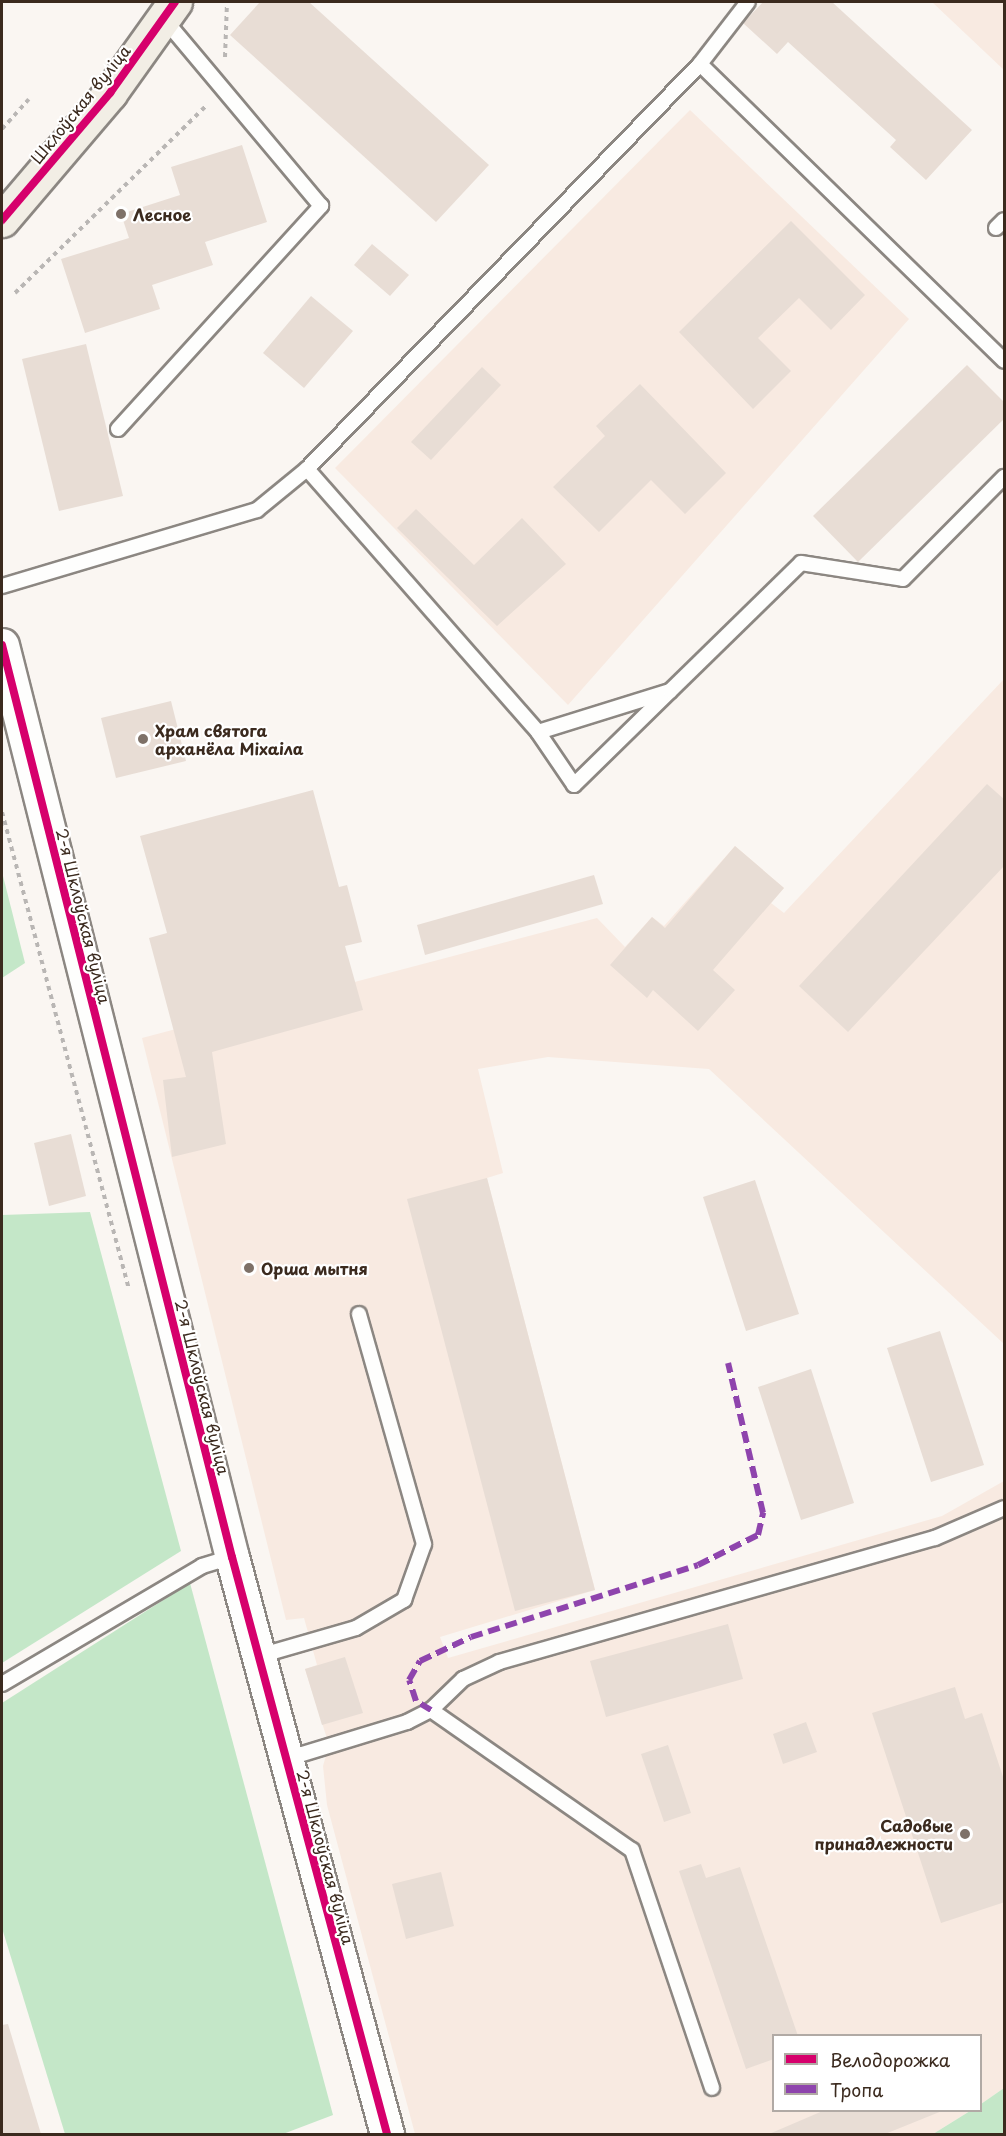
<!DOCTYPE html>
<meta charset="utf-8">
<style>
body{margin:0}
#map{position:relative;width:1006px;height:2136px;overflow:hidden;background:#faf6f2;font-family:"Playpen Sans",sans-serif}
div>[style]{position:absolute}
.built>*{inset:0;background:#f8eae1}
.green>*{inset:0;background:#c4e7c8}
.building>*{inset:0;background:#e8ddd5}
.path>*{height:4px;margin-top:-2px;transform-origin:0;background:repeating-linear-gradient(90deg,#b9b6b4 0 4.5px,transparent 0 9px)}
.roads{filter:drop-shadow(2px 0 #8c8782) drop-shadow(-2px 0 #8c8782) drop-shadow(0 2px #8c8782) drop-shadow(0 -2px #8c8782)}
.service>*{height:14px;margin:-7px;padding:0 7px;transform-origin:7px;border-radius:7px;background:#fefefd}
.tertiary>*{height:33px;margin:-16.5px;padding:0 16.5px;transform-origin:16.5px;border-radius:16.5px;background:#fefefd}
.primary>*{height:33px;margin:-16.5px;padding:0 16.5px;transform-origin:16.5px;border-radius:16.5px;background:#f2eee5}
.quiet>*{height:6px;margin-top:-3px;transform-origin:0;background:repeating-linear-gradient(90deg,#8e44ad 0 12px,transparent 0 18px)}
.cycleway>*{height:8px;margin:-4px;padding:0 4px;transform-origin:4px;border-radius:4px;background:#d6006c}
.dots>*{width:16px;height:16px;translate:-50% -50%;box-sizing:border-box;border:3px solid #fff;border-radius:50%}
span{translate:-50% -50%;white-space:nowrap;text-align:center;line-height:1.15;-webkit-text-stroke:4.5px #fff;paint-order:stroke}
.street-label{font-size:16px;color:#3b2a1e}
.poi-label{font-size:16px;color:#3b2a1e;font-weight:700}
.left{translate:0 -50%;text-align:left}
.right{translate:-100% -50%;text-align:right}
.frame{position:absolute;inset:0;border:3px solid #3b2a1e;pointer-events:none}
.legend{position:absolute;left:772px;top:2034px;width:210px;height:78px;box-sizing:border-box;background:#fff;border:2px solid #b1aaa5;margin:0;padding:8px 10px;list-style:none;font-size:18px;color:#3b2a1e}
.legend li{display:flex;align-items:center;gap:12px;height:30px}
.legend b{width:30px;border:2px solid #b1aaa5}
</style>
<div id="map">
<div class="built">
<div style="clip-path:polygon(932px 2px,1004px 2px,1004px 70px)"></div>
<div style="clip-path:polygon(690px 110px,909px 319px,568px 705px,335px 468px)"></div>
<div style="clip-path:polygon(1004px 679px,1004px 1344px,709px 1069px,548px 1057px,478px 1069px,503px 1173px,487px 1178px,595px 1590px,440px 1637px,448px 1658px,942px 1516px,1004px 1481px,1004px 2088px,981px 2104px,980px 2036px,774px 2036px,774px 2110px,970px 2111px,933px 2134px,415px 2134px,327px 1805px,323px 1766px,329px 1745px,305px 1669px,317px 1665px,304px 1618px,286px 1620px,142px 1038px,597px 918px,625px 947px,652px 917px,664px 926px,735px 846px,784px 888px,771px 903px,784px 913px)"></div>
</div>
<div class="green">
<div style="clip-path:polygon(2px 872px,25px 963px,2px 978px)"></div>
<div style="clip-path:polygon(90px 1212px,181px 1551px,2px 1663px,2px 1215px)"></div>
<div style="clip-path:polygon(190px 1583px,333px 2115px,283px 2134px,65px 2134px,2px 1928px,2px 1703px)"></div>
<div style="clip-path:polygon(1004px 2088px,1004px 2134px,933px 2134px,970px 2111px,980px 2110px,981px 2104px)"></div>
</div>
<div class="building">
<div style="clip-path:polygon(260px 2px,309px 2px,489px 165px,436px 222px,230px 35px)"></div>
<div style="clip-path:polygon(763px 2px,832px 2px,972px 130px,926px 180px,890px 147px,896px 140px,788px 42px,777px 54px,743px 23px)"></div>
<div style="clip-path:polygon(242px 145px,267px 222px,205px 242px,213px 265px,152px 285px,160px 309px,85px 333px,61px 259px,129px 238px,121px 214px,180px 195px,171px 167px)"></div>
<div style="clip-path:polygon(791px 221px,865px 295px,831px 330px,799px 298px,758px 338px,791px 371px,753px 409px,679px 332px)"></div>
<div style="clip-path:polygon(372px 244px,409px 275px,390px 296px,354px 265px)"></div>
<div style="clip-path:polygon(311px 296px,353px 331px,304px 388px,263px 353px)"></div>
<div style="clip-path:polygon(86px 344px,123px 496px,59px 511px,22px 359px)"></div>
<div style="clip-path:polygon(967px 365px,1005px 403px,1005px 418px,858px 562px,813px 516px)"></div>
<div style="clip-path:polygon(482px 367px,501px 385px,431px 460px,411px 442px)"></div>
<div style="clip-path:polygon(640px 384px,726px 473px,685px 514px,651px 480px,599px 532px,553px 487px,605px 436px,596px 426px)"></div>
<div style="clip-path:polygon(416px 509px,474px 565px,522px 518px,566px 564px,497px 626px,397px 528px)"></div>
<div style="clip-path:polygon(171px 701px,186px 761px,116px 778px,101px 718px)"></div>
<div style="clip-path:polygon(987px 784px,1005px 800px,1005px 865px,848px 1032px,799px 986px)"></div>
<div style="clip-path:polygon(313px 790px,339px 887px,347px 885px,362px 942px,345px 946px,363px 1010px,212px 1052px,226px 1144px,172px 1157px,163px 1080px,186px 1077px,149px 938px,167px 933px,140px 836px)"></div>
<div style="clip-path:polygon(735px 846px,784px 888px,713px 970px,735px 990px,698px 1031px,653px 990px,647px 998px,610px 965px,652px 917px,665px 928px)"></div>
<div style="clip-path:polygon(594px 875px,603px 904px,425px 955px,417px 925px)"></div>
<div style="clip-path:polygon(71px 1134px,86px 1196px,49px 1206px,34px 1143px)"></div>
<div style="clip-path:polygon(487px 1178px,595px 1590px,515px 1611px,407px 1199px)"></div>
<div style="clip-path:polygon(755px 1180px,799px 1314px,746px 1331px,703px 1197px)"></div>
<div style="clip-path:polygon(940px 1331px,984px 1465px,931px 1482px,887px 1348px)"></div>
<div style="clip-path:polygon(811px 1369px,854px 1503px,801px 1520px,758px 1387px)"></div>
<div style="clip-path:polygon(728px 1624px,743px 1679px,606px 1717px,590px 1661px)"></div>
<div style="clip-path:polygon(345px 1657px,363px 1713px,322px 1725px,305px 1669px)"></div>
<div style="clip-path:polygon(955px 1687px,965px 1719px,982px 1713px,1005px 1783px,1005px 1902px,941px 1923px,872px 1713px)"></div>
<div style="clip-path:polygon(806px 1722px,817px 1752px,783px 1764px,773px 1734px)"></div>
<div style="clip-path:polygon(668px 1745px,691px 1813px,664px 1822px,641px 1754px)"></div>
<div style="clip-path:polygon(701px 1864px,706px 1878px,740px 1867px,798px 2036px,774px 2036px,774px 2059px,746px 2069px,679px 1871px)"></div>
<div style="clip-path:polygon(441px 1872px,454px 1926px,406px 1939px,392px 1884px)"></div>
<div style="clip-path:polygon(8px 2024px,41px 2134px,2px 2134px,2px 2025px)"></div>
<div style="clip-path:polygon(825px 2110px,942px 2110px,942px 2111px,885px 2134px,769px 2134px)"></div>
</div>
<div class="path">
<div style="left:225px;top:57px;width:55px;rotate:-87.9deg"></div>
<div style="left:2px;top:129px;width:40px;rotate:-48deg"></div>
<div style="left:15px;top:293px;width:269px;rotate:-44.4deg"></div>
<div style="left:2px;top:812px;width:491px;rotate:75.1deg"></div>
</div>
<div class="roads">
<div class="service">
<div style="left:700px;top:64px;width:425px;rotate:44.3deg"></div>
<div style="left:996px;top:228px;width:11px;rotate:-45deg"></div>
<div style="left:118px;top:429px;width:302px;rotate:-47.7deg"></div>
<div style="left:321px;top:206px;width:246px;rotate:-130deg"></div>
<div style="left:307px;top:469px;width:350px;rotate:48.7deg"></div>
<div style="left:2px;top:586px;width:266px;rotate:-16.6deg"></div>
<div style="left:257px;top:510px;width:65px;rotate:-39.4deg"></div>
<div style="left:307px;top:469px;width:564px;rotate:-45.86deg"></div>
<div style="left:700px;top:64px;width:78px;rotate:-52.3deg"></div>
<div style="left:670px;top:691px;width:138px;rotate:162.7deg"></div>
<div style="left:538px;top:732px;width:64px;rotate:55.8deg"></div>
<div style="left:574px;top:785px;width:134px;rotate:-44.4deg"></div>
<div style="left:670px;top:691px;width:183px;rotate:-44.3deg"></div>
<div style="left:801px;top:563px;width:103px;rotate:8.9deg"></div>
<div style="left:903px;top:579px;width:144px;rotate:-45.3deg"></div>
<div style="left:259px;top:1656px;width:101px;rotate:-16.1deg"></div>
<div style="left:356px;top:1628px;width:56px;rotate:-30.3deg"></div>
<div style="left:404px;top:1600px;width:59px;rotate:-70.3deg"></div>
<div style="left:424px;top:1544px;width:239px;rotate:-105.8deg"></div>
<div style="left:2px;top:1684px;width:232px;rotate:-30.5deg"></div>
<div style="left:202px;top:1566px;width:31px;rotate:-17deg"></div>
<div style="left:431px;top:1710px;width:245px;rotate:34.9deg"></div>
<div style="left:632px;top:1850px;width:251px;rotate:71.4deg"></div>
<div style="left:286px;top:1759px;width:127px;rotate:-17deg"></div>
<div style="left:407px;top:1722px;width:27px;rotate:-27deg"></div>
<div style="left:431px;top:1710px;width:45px;rotate:-44.1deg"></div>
<div style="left:463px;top:1679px;width:40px;rotate:-25deg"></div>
<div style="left:499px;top:1662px;width:453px;rotate:-15.9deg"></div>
<div style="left:935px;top:1538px;width:75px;rotate:-23.5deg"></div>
</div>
<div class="tertiary">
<div style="left:2px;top:645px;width:941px;rotate:75.85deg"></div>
<div style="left:232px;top:1557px;width:597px;rotate:74.96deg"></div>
</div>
<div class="primary">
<div style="left:2px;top:220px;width:167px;rotate:-49.6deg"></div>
<div style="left:110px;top:93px;width:112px;rotate:-54.5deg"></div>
</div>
</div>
<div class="quiet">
<div style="left:431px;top:1710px;width:17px;rotate:-149deg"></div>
<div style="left:416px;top:1701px;width:22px;rotate:-108deg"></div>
<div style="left:409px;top:1680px;width:22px;rotate:-60deg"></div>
<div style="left:420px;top:1661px;width:56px;rotate:-25.2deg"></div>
<div style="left:471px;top:1637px;width:238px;rotate:-17.6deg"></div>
<div style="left:698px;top:1565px;width:67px;rotate:-26.6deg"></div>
<div style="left:758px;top:1535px;width:23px;rotate:-77deg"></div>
<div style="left:763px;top:1513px;width:154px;rotate:-103.1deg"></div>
</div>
<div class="cycleway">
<div style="left:2px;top:220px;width:167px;rotate:-49.6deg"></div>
<div style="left:110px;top:93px;width:112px;rotate:-54.5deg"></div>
<div style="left:2px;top:645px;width:941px;rotate:75.85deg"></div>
<div style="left:232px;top:1557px;width:597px;rotate:74.96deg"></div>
</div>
<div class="dots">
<div style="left:121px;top:214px;background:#7e7168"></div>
<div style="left:143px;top:739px;background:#7e7168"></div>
<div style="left:249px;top:1268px;background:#7e7168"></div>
<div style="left:965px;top:1834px;background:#7e7168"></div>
</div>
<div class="street-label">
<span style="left:80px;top:104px;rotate:-51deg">Шклоўская вуліца</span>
<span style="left:84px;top:916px;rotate:76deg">2-я Шклоўская вуліца</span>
<span style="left:203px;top:1387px;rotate:76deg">2-я Шклоўская вуліца</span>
<span style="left:326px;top:1857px;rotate:75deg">2-я Шклоўская вуліца</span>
</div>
<div class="poi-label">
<span class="left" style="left:133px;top:214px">Лесное</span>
<span class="left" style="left:155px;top:739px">Храм святога<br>арханёла Міхаіла</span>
<span class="left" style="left:261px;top:1268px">Орша мытня</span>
<span class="right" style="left:953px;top:1834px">Садовые<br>принадлежности</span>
</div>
<div class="frame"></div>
<ul class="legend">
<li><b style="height:8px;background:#d6006c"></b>Велодорожка</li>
<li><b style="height:8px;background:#8e44ad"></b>Тропа</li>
</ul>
</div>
